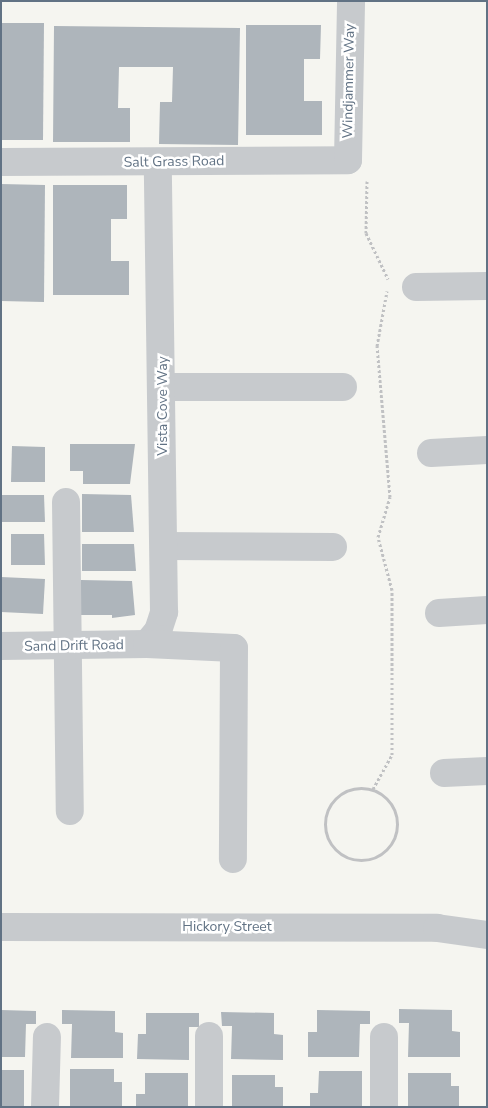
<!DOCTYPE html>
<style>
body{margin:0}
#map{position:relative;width:488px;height:1108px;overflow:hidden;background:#f5f5f0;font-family:"Nunito Sans",sans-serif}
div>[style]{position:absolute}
.building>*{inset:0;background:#aeb5bb}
.path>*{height:3px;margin-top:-1.5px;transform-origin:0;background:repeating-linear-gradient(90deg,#c0c1c3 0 2.5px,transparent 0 5px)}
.path>.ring{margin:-1.5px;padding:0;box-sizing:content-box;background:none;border:3px solid #c0c1c3;border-radius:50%}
.minor>*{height:28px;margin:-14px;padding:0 14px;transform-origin:14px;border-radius:14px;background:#c7cacd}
span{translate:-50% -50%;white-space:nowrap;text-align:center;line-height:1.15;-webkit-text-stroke:5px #fff;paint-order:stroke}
.street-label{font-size:14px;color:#617284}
.frame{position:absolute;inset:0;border:2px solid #617284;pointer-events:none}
</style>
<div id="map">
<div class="building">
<div style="clip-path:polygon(1px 23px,44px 23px,43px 140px,1px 140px)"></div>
<div style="clip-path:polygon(246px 25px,321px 25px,320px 59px,304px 59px,304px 101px,322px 101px,322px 135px,246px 135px)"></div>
<div style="clip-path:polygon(54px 26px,240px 28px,238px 145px,159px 144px,160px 102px,172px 102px,173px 67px,119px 67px,118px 108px,130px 108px,130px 142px,53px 142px)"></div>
<div style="clip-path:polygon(1px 184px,45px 185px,44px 302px,1px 301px)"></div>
<div style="clip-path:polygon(53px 185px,127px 185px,127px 219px,111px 219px,111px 261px,129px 261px,129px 295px,53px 295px)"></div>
<div style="clip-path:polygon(70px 444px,135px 444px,130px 484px,83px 484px,83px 471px,70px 471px)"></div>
<div style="clip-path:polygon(12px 446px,45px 447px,45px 482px,11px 482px)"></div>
<div style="clip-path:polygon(82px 494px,131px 495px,134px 532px,82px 532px)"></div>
<div style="clip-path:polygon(1px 495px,44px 495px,45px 522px,1px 522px)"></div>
<div style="clip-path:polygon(11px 534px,44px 534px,45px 565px,11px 565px)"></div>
<div style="clip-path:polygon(82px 544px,134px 544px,136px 571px,82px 571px)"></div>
<div style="clip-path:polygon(1px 577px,45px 579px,43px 614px,1px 612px)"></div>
<div style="clip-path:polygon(81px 580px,132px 581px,135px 615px,112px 618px,112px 615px,81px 615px)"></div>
<div style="clip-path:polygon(399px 1009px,452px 1010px,452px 1031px,460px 1032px,460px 1057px,408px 1057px,409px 1023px,399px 1023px)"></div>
<div style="clip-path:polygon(1px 1010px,36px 1011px,36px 1024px,26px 1024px,25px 1057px,1px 1057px)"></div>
<div style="clip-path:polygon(62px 1010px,115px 1011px,115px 1032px,123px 1033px,123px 1058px,71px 1058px,72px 1024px,62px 1024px)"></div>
<div style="clip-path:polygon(317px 1010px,370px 1011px,370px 1024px,360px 1024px,359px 1057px,308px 1057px,308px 1032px,317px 1032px)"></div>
<div style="clip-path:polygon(221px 1012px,274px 1013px,274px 1034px,283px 1035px,283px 1060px,231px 1059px,232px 1026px,222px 1026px)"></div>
<div style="clip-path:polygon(146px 1013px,199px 1013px,199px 1027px,189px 1027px,189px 1060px,137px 1059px,138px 1034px,146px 1034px)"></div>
<div style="clip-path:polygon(70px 1069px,114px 1069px,114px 1082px,122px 1082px,122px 1107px,70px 1107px)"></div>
<div style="clip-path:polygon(1px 1070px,24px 1070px,24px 1107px,1px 1107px)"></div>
<div style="clip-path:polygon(319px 1071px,362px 1071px,362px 1107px,310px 1107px,310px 1093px,318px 1093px)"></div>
<div style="clip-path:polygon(145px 1073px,188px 1073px,188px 1107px,136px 1107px,136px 1094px,145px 1094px)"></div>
<div style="clip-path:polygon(408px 1073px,451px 1073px,451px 1086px,459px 1086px,459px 1107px,408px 1107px)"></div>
<div style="clip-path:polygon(232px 1075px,275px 1075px,275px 1087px,283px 1087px,283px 1107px,232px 1107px)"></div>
</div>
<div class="path">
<div style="left:367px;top:181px;width:52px;rotate:91.1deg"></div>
<div style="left:366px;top:233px;width:51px;rotate:64.4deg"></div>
<div class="ring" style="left:325px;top:788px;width:69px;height:69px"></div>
<div style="left:373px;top:789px;width:39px;rotate:-61deg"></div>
<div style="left:392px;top:755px;width:165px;rotate:-90deg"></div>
<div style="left:392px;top:590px;width:55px;rotate:-104.8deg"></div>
<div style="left:378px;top:537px;width:42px;rotate:-73.3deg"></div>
<div style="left:390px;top:497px;width:152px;rotate:-94.9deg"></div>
<div style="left:377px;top:346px;width:56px;rotate:-79.7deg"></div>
</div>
<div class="minor">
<div style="left:1px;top:162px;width:347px;rotate:-0.3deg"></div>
<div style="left:348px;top:160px;width:159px;rotate:-88.9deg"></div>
<div style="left:416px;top:287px;width:71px;rotate:-0.8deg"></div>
<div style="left:163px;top:387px;width:180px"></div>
<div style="left:431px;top:453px;width:56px;rotate:-3.1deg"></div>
<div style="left:66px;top:502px;width:309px;rotate:89.3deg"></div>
<div style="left:164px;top:546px;width:169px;rotate:0.3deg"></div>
<div style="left:439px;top:613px;width:48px;rotate:-3.6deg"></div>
<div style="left:147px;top:644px;width:17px;rotate:-50deg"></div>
<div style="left:158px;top:631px;width:20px;rotate:-72deg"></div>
<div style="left:164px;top:612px;width:449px;rotate:-90.8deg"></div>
<div style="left:1px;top:646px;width:146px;rotate:-0.8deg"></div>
<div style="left:147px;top:644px;width:87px;rotate:2.6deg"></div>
<div style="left:234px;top:648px;width:211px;rotate:90.3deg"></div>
<div style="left:444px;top:773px;width:43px;rotate:-2.7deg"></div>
<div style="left:1px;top:927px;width:436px;rotate:0.1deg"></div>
<div style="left:437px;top:928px;width:50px;rotate:8deg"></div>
<div style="left:209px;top:1036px;width:71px;rotate:90deg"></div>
<div style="left:45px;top:1107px;width:70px;rotate:-88.4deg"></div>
<div style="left:384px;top:1107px;width:70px;rotate:-90deg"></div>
</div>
<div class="street-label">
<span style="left:349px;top:81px;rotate:-89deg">Windjammer Way</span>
<span style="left:174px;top:162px;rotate:-1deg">Salt Grass Road</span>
<span style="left:163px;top:406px;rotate:-90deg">Vista Cove Way</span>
<span style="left:74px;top:646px;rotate:-1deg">Sand Drift Road</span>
<span style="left:227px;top:927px">Hickory Street</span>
</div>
<div class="frame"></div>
</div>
